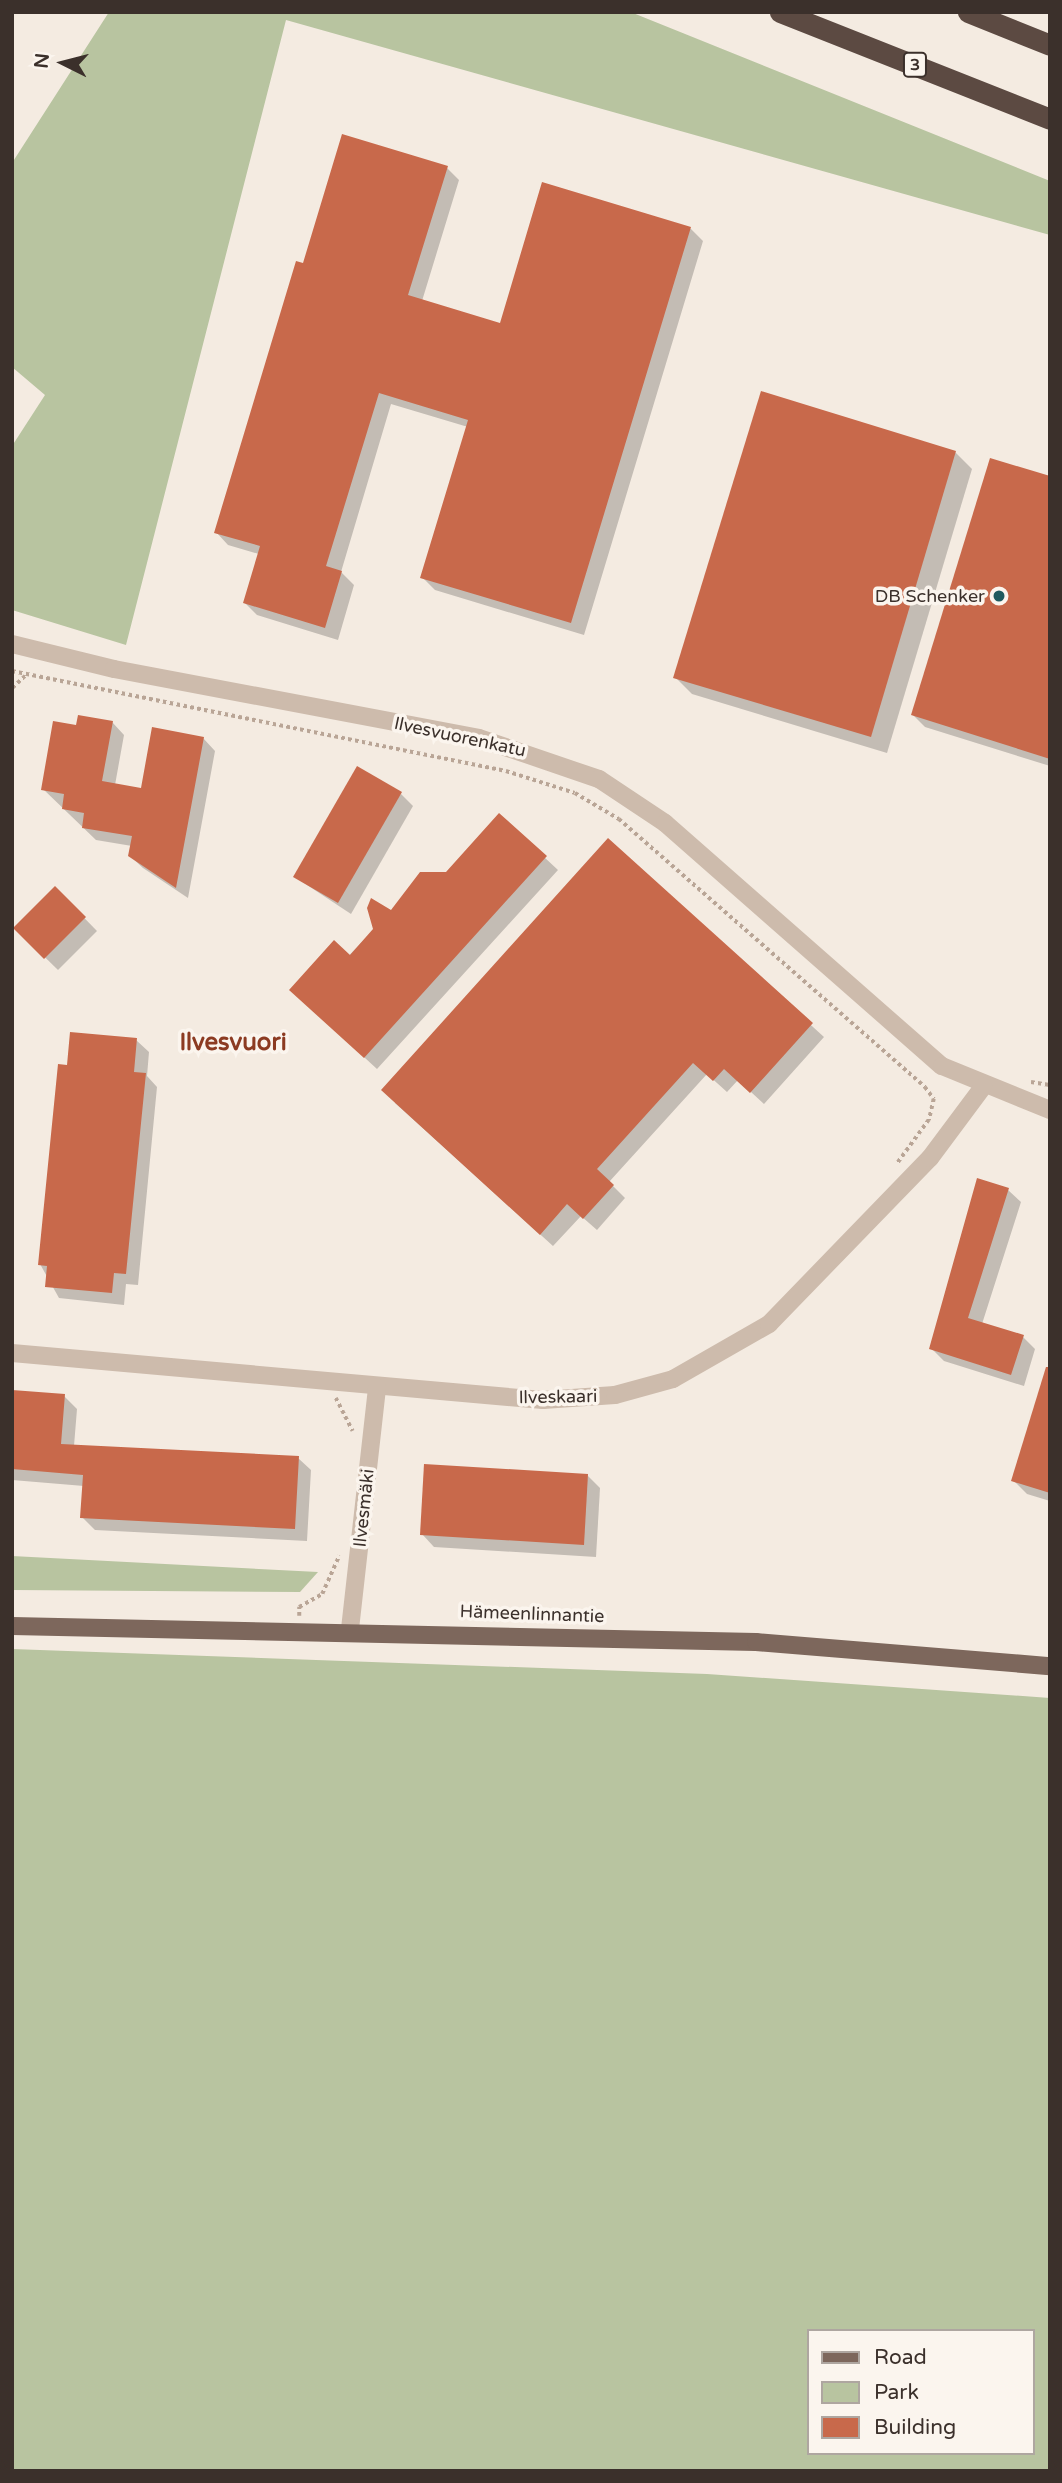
<!DOCTYPE html>
<meta charset="utf-8">
<style>
body{margin:0}
#map{position:relative;width:1062px;height:2483px;overflow:hidden;background:#f4ebe1;font-family:"Varela Round",sans-serif}
div>[style]{position:absolute}
.green>*{inset:0;background:#b8c4a0}
.shadow>*{inset:0;background:#0003}
.building>*{inset:0;background:#c8694b}
.path>*{height:3.5px;margin-top:-1.75px;transform-origin:0;background:repeating-linear-gradient(90deg,#b9a596 0 3.5px,transparent 0 7px)}
.minor>*{height:18px;margin:-9px;padding:0 9px;transform-origin:9px;border-radius:9px;background:#cdbbac}
.major>*{height:18px;margin:-9px;padding:0 9px;transform-origin:9px;border-radius:9px;background:#7d675c}
.highway>*{height:21px;margin:-10.5px;padding:0 10.5px;transform-origin:10.5px;border-radius:10.5px;background:#5c4a42}
.dots>*{width:19px;height:19px;translate:-50% -50%;box-sizing:border-box;border:4px solid #fbf5ee;border-radius:50%}
span{translate:-50% -50%;white-space:nowrap;text-align:center;line-height:1.15;-webkit-text-stroke:7px #fbf5ee;paint-order:stroke}
.shield-label span{padding:2px 5px;background:#fbf5ee;border:2px solid;border-radius:5px;-webkit-text-stroke-width:0}
.shield-label{font-size:16px;color:#3b302b;font-weight:700}
.poi-label{font-size:18px;color:#3b302b}
.right{translate:-100% -50%;text-align:right}
.street-label{font-size:18px;color:#3b302b}
.district-label{font-size:24px;color:#8c3b22;font-weight:700}
.frame{position:absolute;inset:0;border:14px solid #3b302b;pointer-events:none}
.legend{position:absolute;left:807px;top:2329px;width:228px;height:126px;box-sizing:border-box;background:#fbf5ee;border:2px solid #aea6a0;margin:0;padding:9px 12px;list-style:none;font-size:21px;color:#3b302b}
.legend li{display:flex;align-items:center;gap:14px;height:35px}
.legend b{width:35px;border:2px solid #aea6a0}
.north{position:absolute;left:28px;top:28px;width:70px;height:70px;-webkit-text-stroke:5px #fbf5ee;paint-order:stroke;rotate:276deg;font-size:19px;font-weight:700;line-height:28px;text-align:center;color:#3b302b}
.north::after{content:'';display:block;margin:auto;width:24px;height:32px;background:#3b302b;clip-path:polygon(50% 0,100% 100%,50% 72%,0 100%)}
</style>
<div id="map">
<div class="green">
<div style="clip-path:polygon(109px 12px,633px 13px,1050px 181px,1050px 235px,286px 20px,126px 645px,12px 610px,12px 446px,45px 395px,12px 367px,12px 163px)"></div>
<div style="clip-path:polygon(12px 1556px,318px 1572px,300px 1592px,12px 1590px)"></div>
<div style="clip-path:polygon(evenodd,12px 1649px,707px 1674px,1050px 1698px,1050px 2471px,12px 2471px,12px 1649px,808px 2331px,1032px 2331px,1032px 2453px,808px 2453px,808px 2331px)"></div>
</div>
<div class="shadow">
<div style="clip-path:polygon(447px 168px,459px 180px,422px 301px,501px 325px,544px 184px,691px 229px,703px 241px,584px 635px,435px 590px,422px 577px,468px 427px,391px 404px,341px 572px,354px 585px,338px 640px,257px 615px,245px 603px,259px 554px,228px 545px,216px 532px,304px 266px)"></div>
<div style="clip-path:polygon(955px 452px,972px 469px,887px 753px,692px 694px,675px 677px)"></div>
<div style="clip-path:polygon(1050px 478px,1050px 766px,925px 727px,913px 715px)"></div>
<div style="clip-path:polygon(112px 722px,124px 735px,115px 785px,142px 790px,203px 738px,215px 751px,188px 898px,143px 868px,130px 856px,132px 846px,96px 840px,43px 789px,77px 727px)"></div>
<div style="clip-path:polygon(401px 794px,413px 806px,351px 914px,295px 877px)"></div>
<div style="clip-path:polygon(499px 815px,558px 870px,377px 1069px,304px 1002px,391px 912px,447px 874px)"></div>
<div style="clip-path:polygon(609px 841px,824px 1037px,764px 1104px,738px 1080px,727px 1092px,707px 1074px,609px 1182px,625px 1198px,597px 1230px,581px 1216px,553px 1246px,395px 1103px)"></div>
<div style="clip-path:polygon(55px 888px,97px 931px,58px 970px,15px 928px)"></div>
<div style="clip-path:polygon(136px 1040px,149px 1052px,147px 1076px,157px 1087px,138px 1285px,126px 1284px,124px 1305px,59px 1298px,40px 1264px,68px 1067px)"></div>
<div style="clip-path:polygon(1008px 1190px,1021px 1202px,982px 1324px,1023px 1337px,1035px 1349px,1024px 1386px,944px 1361px,931px 1348px)"></div>
<div style="clip-path:polygon(1050px 1360px,1050px 1501px,1027px 1494px,1013px 1480px)"></div>
<div style="clip-path:polygon(12px 1392px,64px 1396px,77px 1409px,74px 1446px,298px 1458px,311px 1470px,307px 1541px,95px 1530px,82px 1517px,84px 1486px,12px 1480px)"></div>
<div style="clip-path:polygon(587px 1475px,600px 1488px,596px 1557px,434px 1547px,422px 1534px)"></div>
</div>
<div class="building">
<div style="clip-path:polygon(342px 134px,448px 166px,408px 295px,500px 323px,542px 182px,691px 227px,571px 623px,420px 578px,468px 420px,379px 393px,326px 566px,342px 571px,325px 628px,243px 603px,260px 546px,214px 533px,296px 261px,303px 263px)"></div>
<div style="clip-path:polygon(761px 391px,956px 451px,871px 737px,673px 678px)"></div>
<div style="clip-path:polygon(990px 458px,1050px 476px,1050px 759px,911px 715px)"></div>
<div style="clip-path:polygon(78px 715px,113px 721px,102px 781px,141px 788px,152px 727px,204px 737px,176px 888px,128px 856px,132px 836px,82px 828px,84px 813px,62px 809px,64px 794px,41px 790px,53px 721px,76px 725px)"></div>
<div style="clip-path:polygon(357px 766px,402px 792px,338px 903px,293px 877px)"></div>
<div style="clip-path:polygon(499px 813px,547px 856px,364px 1058px,289px 990px,334px 940px,350px 955px,373px 929px,367px 908px,371px 898px,391px 910px,420px 872px,446px 872px)"></div>
<div style="clip-path:polygon(608px 838px,813px 1023px,750px 1093px,724px 1069px,713px 1081px,693px 1063px,597px 1169px,614px 1185px,583px 1219px,567px 1204px,540px 1235px,381px 1090px)"></div>
<div style="clip-path:polygon(55px 886px,86px 917px,44px 959px,13px 928px)"></div>
<div style="clip-path:polygon(70px 1032px,137px 1038px,134px 1072px,146px 1073px,126px 1274px,114px 1273px,112px 1293px,45px 1287px,47px 1266px,38px 1265px,58px 1064px,67px 1065px)"></div>
<div style="clip-path:polygon(977px 1178px,1009px 1188px,968px 1318px,1024px 1335px,1011px 1375px,929px 1349px)"></div>
<div style="clip-path:polygon(1046px 1367px,1050px 1367px,1050px 1493px,1011px 1481px)"></div>
<div style="clip-path:polygon(12px 1390px,65px 1394px,61px 1444px,299px 1456px,295px 1529px,80px 1518px,83px 1475px,12px 1469px)"></div>
<div style="clip-path:polygon(424px 1464px,588px 1474px,584px 1545px,420px 1535px)"></div>
</div>
<div class="path">
<div style="left:12px;top:671px;width:504px;rotate:11.44deg"></div>
<div style="left:506px;top:771px;width:72px;rotate:17.7deg"></div>
<div style="left:575px;top:793px;width:51px;rotate:30.6deg"></div>
<div style="left:619px;top:819px;width:407px;rotate:41.2deg"></div>
<div style="left:925px;top:1087px;width:15px;rotate:53deg"></div>
<div style="left:934px;top:1099px;width:22px;rotate:103deg"></div>
<div style="left:929px;top:1120px;width:54px;rotate:126deg"></div>
<div style="left:12px;top:688px;width:18px;rotate:-43deg"></div>
<div style="left:1031px;top:1082px;width:19px;rotate:9deg"></div>
<div style="left:336px;top:1398px;width:37px;rotate:63deg"></div>
<div style="left:299px;top:1616px;width:9px;rotate:-90deg"></div>
<div style="left:299px;top:1607px;width:26px;rotate:-29deg"></div>
<div style="left:322px;top:1594px;width:42px;rotate:-65.9deg"></div>
</div>
<div class="minor">
<div style="left:12px;top:644px;width:105px;rotate:13.8deg"></div>
<div style="left:114px;top:669px;width:371px;rotate:10.7deg"></div>
<div style="left:479px;top:738px;width:127px;rotate:18.9deg"></div>
<div style="left:599px;top:779px;width:79px;rotate:33.7deg"></div>
<div style="left:665px;top:823px;width:368px;rotate:41.3deg"></div>
<div style="left:942px;top:1066px;width:117px;rotate:22.2deg"></div>
<div style="left:12px;top:1353px;width:533px;rotate:5.06deg"></div>
<div style="left:543px;top:1400px;width:72px;rotate:-4deg"></div>
<div style="left:615px;top:1395px;width:60px;rotate:-15.4deg"></div>
<div style="left:673px;top:1379px;width:111px;rotate:-29.8deg"></div>
<div style="left:769px;top:1324px;width:231px;rotate:-45.9deg"></div>
<div style="left:930px;top:1158px;width:89px;rotate:-53.3deg"></div>
<div style="left:350px;top:1629px;width:243px;rotate:-83.6deg"></div>
</div>
<div class="major">
<div style="left:12px;top:1626px;width:744px;rotate:1.23deg"></div>
<div style="left:756px;top:1642px;width:295px;rotate:4.7deg"></div>
</div>
<div class="highway">
<div style="left:780px;top:12px;width:290px;rotate:21.6deg"></div>
<div style="left:968px;top:12px;width:88px;rotate:21.9deg"></div>
</div>
<div class="dots">
<div style="left:999px;top:596px;background:#1f5a5e"></div>
</div>
<div class="shield-label">
<span style="left:915px;top:65px">3</span>
</div>
<div class="poi-label">
<span class="right" style="left:985px;top:596px">DB Schenker</span>
</div>
<div class="street-label">
<span style="left:460px;top:737px;rotate:12deg">Ilvesvuorenkatu</span>
<span style="left:558px;top:1397px;rotate:-1deg">Ilveskaari</span>
<span style="left:364px;top:1508px;rotate:-84deg">Ilvesmäki</span>
<span style="left:532px;top:1614px;rotate:2deg">Hämeenlinnantie</span>
</div>
<div class="district-label">
<span style="left:233px;top:1043px">Ilvesvuori</span>
</div>
<div class="frame"></div>
<ul class="legend">
<li><b style="height:9px;background:#7d675c"></b>Road</li>
<li><b style="height:19px;background:#b8c4a0"></b>Park</li>
<li><b style="height:19px;background:#c8694b"></b>Building</li>
</ul>
<div class="north">N</div>
</div>
